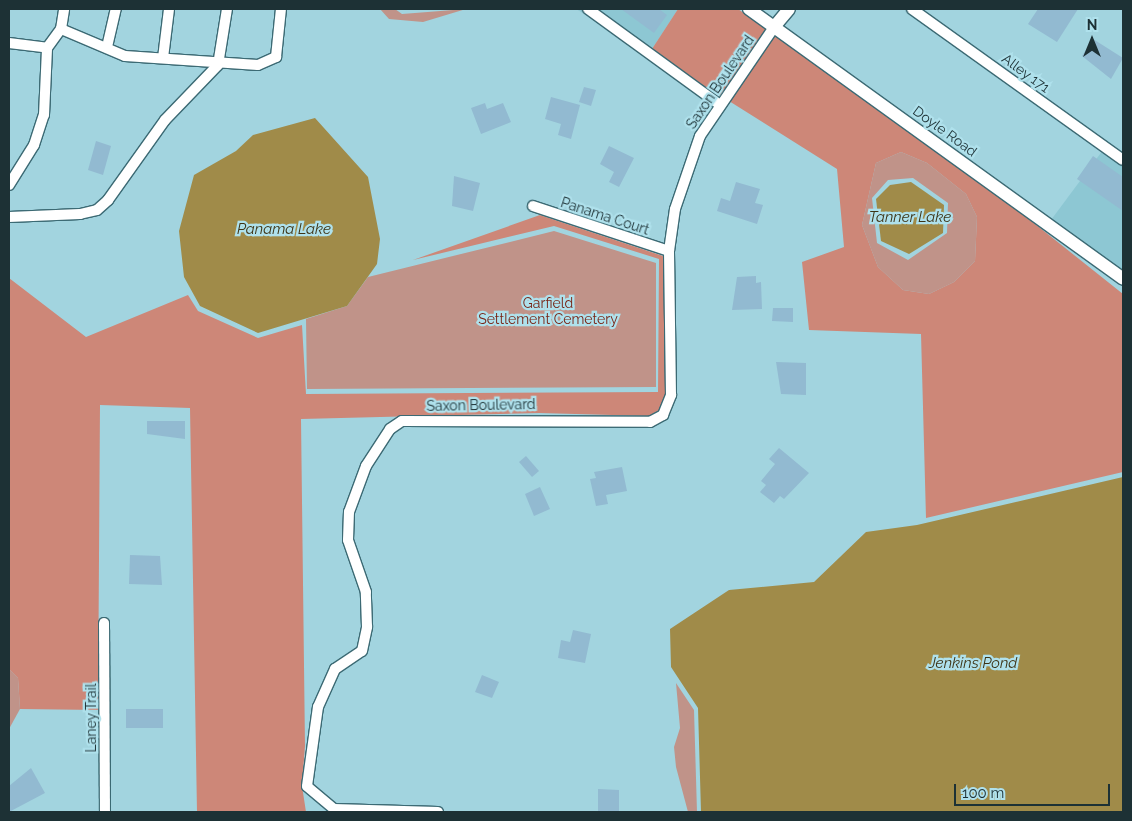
<!DOCTYPE html>
<style>
body{margin:0}
#map{position:relative;width:1132px;height:821px;overflow:hidden;background:#a2d4df;font-family:Raleway,sans-serif}
div>[style]{position:absolute}
.built>*{inset:0;background:#8dc7d3}
.green>*{inset:0;background:#c09389}
.forest>*{inset:0;background:#cd8778}
.water>*{inset:0;background:#a08b49}
.building>*{inset:0;background:#92bad1}
.roads{filter:drop-shadow(1px 0 #3c6a74) drop-shadow(-1px 0 #3c6a74) drop-shadow(0 1px #3c6a74) drop-shadow(0 -1px #3c6a74)}
.minor>*{height:10px;margin:-5px;padding:0 5px;transform-origin:5px;border-radius:5px;background:#fff}
.major>*{height:12px;margin:-6px;padding:0 6px;transform-origin:6px;border-radius:6px;background:#fff}
span{translate:-50% -50%;white-space:nowrap;text-align:center;line-height:1.15;-webkit-text-stroke:4.5px #afe1ec;paint-order:stroke}
.street-label{font-size:14px;color:#1d3135}
.park-label{font-size:14px;color:#782415}
.water-label{font-size:15px;color:#3d3315;font-style:italic}
.frame{position:absolute;inset:0;border:10px solid #1d3135;pointer-events:none}
.north{position:absolute;left:1067px;top:15px;width:50px;height:50px;-webkit-text-stroke:4px #afe1ec;paint-order:stroke;rotate:0deg;font-size:14px;font-weight:700;line-height:20px;text-align:center;color:#1d3135}
.north::after{content:'';display:block;margin:auto;width:18px;height:22px;background:#1d3135;clip-path:polygon(50% 0,100% 100%,50% 72%,0 100%)}
.scale{position:absolute;left:954px;top:784px;width:156px;height:22px;box-sizing:border-box;border:2px solid #1d3135;border-top:0;padding-left:6px;font-size:15px;line-height:18px;white-space:nowrap;color:#1d3135;-webkit-text-stroke:4px #afe1ec;paint-order:stroke}
</style>
<div id="map">
<div class="built">
<div style="clip-path:polygon(576px 9px,678px 9px,650px 52px)"></div>
<div style="clip-path:polygon(1103px 150px,1123px 163px,1123px 272px,1051px 220px)"></div>
</div>
<div class="green">
<div style="clip-path:polygon(380px 9px,395px 9px,402px 14px,466px 9px,423px 22px,389px 19px)"></div>
<div style="clip-path:polygon(evenodd,901px 152px,927px 163px,966px 194px,977px 217px,975px 261px,954px 282px,929px 294px,903px 290px,878px 267px,862px 225px,876px 163px,901px 152px,913px 178px,948px 203px,947px 233px,908px 260px,877px 243px,872px 198px,888px 180px,913px 178px)"></div>
<div style="clip-path:polygon(554px 231px,656px 263px,656px 387px,307px 389px,306px 319px,347px 306px,368px 277px)"></div>
<div style="clip-path:polygon(9px 669px,18px 678px,20px 709px,9px 729px)"></div>
<div style="clip-path:polygon(676px 683px,694px 710px,697px 812px,688px 812px,676px 767px,674px 747px,680px 728px)"></div>
</div>
<div class="forest">
<div style="clip-path:polygon(678px 9px,738px 9px,767px 29px,720px 96px,650px 52px)"></div>
<div style="clip-path:polygon(evenodd,776px 35px,1025px 216px,1123px 294px,1123px 472px,926px 518px,921px 334px,809px 330px,802px 262px,844px 247px,837px 169px,729px 101px,776px 35px,901px 152px,927px 163px,966px 194px,977px 217px,975px 261px,954px 282px,929px 294px,903px 290px,878px 267px,862px 225px,876px 163px,901px 152px)"></div>
<div style="clip-path:polygon(540px 215px,663px 256px,666px 394px,659px 410px,649px 416px,539px 413px,301px 419px,305px 746px,302px 786px,306px 812px,197px 812px,190px 408px,100px 405px,98px 710px,20px 709px,18px 678px,9px 669px,9px 278px,86px 337px,188px 295px,198px 311px,258px 338px,302px 325px,306px 394px,658px 392px,659px 259px,554px 226px,413px 260px)"></div>
</div>
<div class="water">
<div style="clip-path:polygon(315px 118px,368px 177px,380px 239px,377px 264px,347px 306px,258px 333px,200px 306px,184px 277px,179px 231px,194px 175px,236px 151px,253px 135px)"></div>
<div style="clip-path:polygon(911px 182px,944px 205px,943px 233px,909px 254px,881px 241px,876px 199px,890px 185px)"></div>
<div style="clip-path:polygon(1123px 477px,1123px 812px,701px 812px,698px 708px,671px 667px,670px 629px,729px 590px,814px 582px,866px 532px,917px 525px)"></div>
</div>
<div class="building">
<div style="clip-path:polygon(621px 9px,659px 9px,667px 15px,654px 33px)"></div>
<div style="clip-path:polygon(1038px 9px,1078px 9px,1057px 42px,1028px 24px)"></div>
<div style="clip-path:polygon(1093px 39px,1123px 58px,1111px 79px,1082px 56px)"></div>
<div style="clip-path:polygon(584px 87px,596px 90px,591px 106px,579px 102px)"></div>
<div style="clip-path:polygon(551px 97px,580px 105px,571px 139px,558px 135px,561px 124px,545px 119px)"></div>
<div style="clip-path:polygon(485px 103px,487px 109px,503px 103px,511px 122px,481px 134px,471px 108px)"></div>
<div style="clip-path:polygon(96px 141px,111px 146px,103px 175px,88px 170px)"></div>
<div style="clip-path:polygon(609px 146px,634px 158px,619px 187px,609px 182px,614px 172px,600px 164px)"></div>
<div style="clip-path:polygon(1093px 156px,1123px 177px,1123px 211px,1077px 179px)"></div>
<div style="clip-path:polygon(454px 176px,480px 183px,473px 211px,452px 206px)"></div>
<div style="clip-path:polygon(736px 182px,760px 189px,755px 203px,763px 205px,757px 224px,717px 211px,721px 198px,730px 201px)"></div>
<div style="clip-path:polygon(756px 276px,756px 283px,761px 282px,762px 309px,732px 310px,737px 277px)"></div>
<div style="clip-path:polygon(773px 308px,793px 308px,793px 322px,772px 321px)"></div>
<div style="clip-path:polygon(776px 362px,806px 363px,806px 395px,781px 394px)"></div>
<div style="clip-path:polygon(147px 421px,185px 421px,185px 439px,147px 434px)"></div>
<div style="clip-path:polygon(779px 448px,809px 473px,784px 499px,780px 496px,774px 503px,760px 492px,766px 485px,761px 481px,775px 464px,769px 459px)"></div>
<div style="clip-path:polygon(526px 456px,539px 471px,532px 477px,519px 462px)"></div>
<div style="clip-path:polygon(622px 467px,627px 491px,606px 495px,608px 504px,596px 506px,590px 479px,596px 478px,594px 472px)"></div>
<div style="clip-path:polygon(540px 487px,550px 509px,534px 516px,525px 494px)"></div>
<div style="clip-path:polygon(130px 555px,160px 556px,162px 585px,129px 584px)"></div>
<div style="clip-path:polygon(573px 630px,591px 634px,585px 663px,558px 658px,561px 640px,570px 642px)"></div>
<div style="clip-path:polygon(482px 675px,499px 682px,492px 698px,475px 692px)"></div>
<div style="clip-path:polygon(126px 709px,163px 709px,163px 728px,126px 728px)"></div>
<div style="clip-path:polygon(31px 768px,45px 793px,9px 812px,9px 786px)"></div>
<div style="clip-path:polygon(598px 789px,619px 790px,619px 812px,598px 812px)"></div>
</div>
<div class="roads">
<div class="minor">
<div style="left:588px;top:9px;width:163px;rotate:36deg"></div>
<div style="left:912px;top:9px;width:259px;rotate:35.6deg"></div>
<div style="left:61px;top:29px;width:69px;rotate:22.9deg"></div>
<div style="left:125px;top:56px;width:133px;rotate:3.9deg"></div>
<div style="left:258px;top:65px;width:20px;rotate:-24deg"></div>
<div style="left:276px;top:57px;width:48px;rotate:-84.1deg"></div>
<div style="left:9px;top:43px;width:38px;rotate:7deg"></div>
<div style="left:107px;top:47px;width:39px;rotate:-77deg"></div>
<div style="left:163px;top:58px;width:49px;rotate:-83deg"></div>
<div style="left:9px;top:185px;width:47px;rotate:-58deg"></div>
<div style="left:34px;top:145px;width:32px;rotate:-72deg"></div>
<div style="left:44px;top:115px;width:67px;rotate:-87.4deg"></div>
<div style="left:47px;top:48px;width:24px;rotate:-54deg"></div>
<div style="left:61px;top:29px;width:20px;rotate:-81deg"></div>
<div style="left:533px;top:206px;width:143px;rotate:18.3deg"></div>
<div style="left:9px;top:217px;width:71px;rotate:-2.4deg"></div>
<div style="left:80px;top:214px;width:17px;rotate:-13deg"></div>
<div style="left:97px;top:210px;width:15px;rotate:-42deg"></div>
<div style="left:108px;top:200px;width:98px;rotate:-54.5deg"></div>
<div style="left:165px;top:120px;width:76px;rotate:-46.1deg"></div>
<div style="left:218px;top:65px;width:57px;rotate:-80.9deg"></div>
<div style="left:104px;top:623px;width:189px;rotate:89.7deg"></div>
<div style="left:438px;top:812px;width:104px;rotate:-178.3deg"></div>
<div style="left:334px;top:809px;width:35px;rotate:-140deg"></div>
<div style="left:307px;top:786px;width:80px;rotate:-82.1deg"></div>
<div style="left:318px;top:707px;width:42px;rotate:-65.9deg"></div>
<div style="left:335px;top:669px;width:32px;rotate:-34deg"></div>
<div style="left:362px;top:651px;width:25px;rotate:-78deg"></div>
<div style="left:367px;top:627px;width:35px;rotate:-92deg"></div>
<div style="left:366px;top:592px;width:55px;rotate:-109.1deg"></div>
<div style="left:348px;top:540px;width:28px;rotate:-88deg"></div>
<div style="left:349px;top:512px;width:49px;rotate:-69.7deg"></div>
<div style="left:366px;top:466px;width:44px;rotate:-57deg"></div>
<div style="left:390px;top:429px;width:14px;rotate:-34deg"></div>
<div style="left:402px;top:421px;width:248px;rotate:0.2deg"></div>
<div style="left:650px;top:422px;width:15px;rotate:-28deg"></div>
<div style="left:663px;top:415px;width:22px;rotate:-68deg"></div>
<div style="left:671px;top:395px;width:144px;rotate:-90.8deg"></div>
<div style="left:669px;top:251px;width:42px;rotate:-81.9deg"></div>
<div style="left:675px;top:209px;width:77px;rotate:-71.1deg"></div>
<div style="left:700px;top:136px;width:132px;rotate:-55.8deg"></div>
</div>
<div class="major">
<div style="left:749px;top:9px;width:461px;rotate:35.8deg"></div>
<div style="left:774px;top:27px;width:23px;rotate:-50deg"></div>
</div>
</div>
<div class="street-label">
<span style="left:1026px;top:73px;rotate:36deg">Alley 171</span>
<span style="left:720px;top:82px;rotate:-56deg">Saxon Boulevard</span>
<span style="left:945px;top:131px;rotate:36deg">Doyle Road</span>
<span style="left:605px;top:216px;rotate:18deg">Panama Court</span>
<span style="left:481px;top:405px;rotate:-1deg">Saxon Boulevard</span>
<span style="left:91px;top:718px;rotate:-90deg">Laney Trail</span>
</div>
<div class="park-label">
<span style="left:548px;top:311px">Garfield<br>Settlement Cemetery</span>
</div>
<div class="water-label">
<span style="left:910px;top:218px">Tanner Lake</span>
<span style="left:284px;top:230px">Panama Lake</span>
<span style="left:973px;top:664px">Jenkins Pond</span>
</div>
<div class="frame"></div>
<div class="north">N</div>
<div class="scale">100 m</div>
</div>
